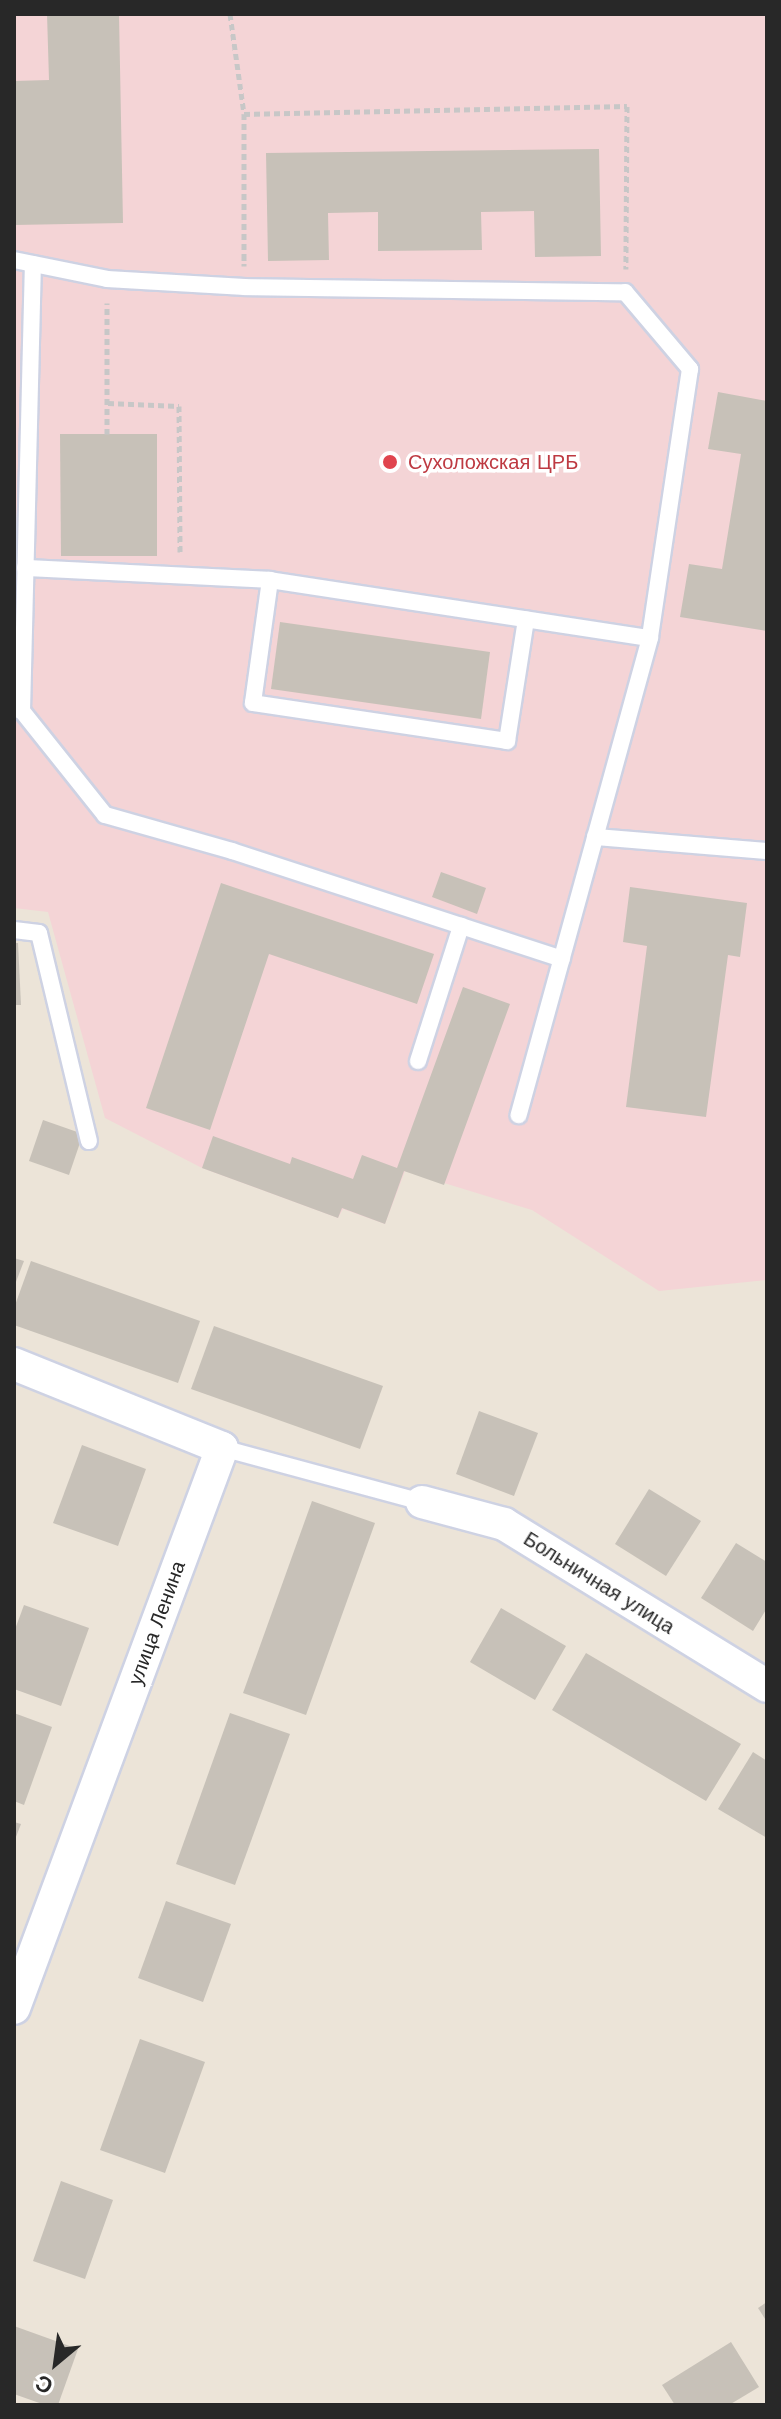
<!DOCTYPE html>
<meta charset="utf-8">
<style>
body{margin:0}
#map{position:relative;width:781px;height:2419px;overflow:hidden;background:#ece4d8;font-family:"Work Sans",sans-serif}
div>[style]{position:absolute}
.medical>*{inset:0;background:#f4d4d6}
.building>*{inset:0;background:#c7c1b8}
.path>*{height:5px;margin-top:-2.5px;transform-origin:0;background:repeating-linear-gradient(90deg,#c7c7c7 0 6px,transparent 0 10px)}
.roads{filter:drop-shadow(2px 0 #ced2e3) drop-shadow(-2px 0 #ced2e3) drop-shadow(0 2px #ced2e3) drop-shadow(0 -2px #ced2e3)}
.service>*{height:16px;margin:-8px;padding:0 8px;transform-origin:8px;border-radius:8px;background:#fff}
.minor>*{height:32px;margin:-16px;padding:0 16px;transform-origin:16px;border-radius:16px;background:#fff}
.dots>*{width:22px;height:22px;translate:-50% -50%;box-sizing:border-box;border:4px solid #fff;border-radius:50%}
span{translate:-50% -50%;white-space:nowrap;text-align:center;line-height:1.15;-webkit-text-stroke:7px #fff;paint-order:stroke}
.health-label{font-size:20px;color:#be3a42}
.left{translate:0 -50%;text-align:left}
.street-label{font-size:20px;color:#282828}
.frame{position:absolute;inset:0;border:16px solid #282828;pointer-events:none}
.north{position:absolute;left:16px;top:2323px;width:80px;height:80px;-webkit-text-stroke:6px #fff;paint-order:stroke;rotate:209deg;font-size:22px;font-weight:700;line-height:32px;text-align:center;color:#282828}
.north::after{content:'';display:block;margin:auto;width:28px;height:36px;background:#282828;clip-path:polygon(50% 0,100% 100%,50% 72%,0 100%)}
</style>
<div id="map">
<div class="medical">
<div style="clip-path:polygon(14px 14px,767px 16px,767px 1280px,659px 1291px,532px 1210px,405px 1171px,385px 1224px,343px 1209px,338px 1218px,202px 1168px,105px 1118px,48px 912px,14px 908px)"></div>
</div>
<div class="building">
<div style="clip-path:polygon(47px 14px,119px 14px,123px 223px,14px 225px,14px 81px,49px 80px)"></div>
<div style="clip-path:polygon(599px 149px,601px 256px,535px 257px,534px 211px,481px 212px,482px 250px,378px 251px,378px 212px,328px 213px,329px 260px,268px 261px,266px 153px)"></div>
<div style="clip-path:polygon(718px 392px,767px 401px,767px 631px,680px 617px,689px 564px,722px 569px,741px 454px,708px 449px)"></div>
<div style="clip-path:polygon(60px 434px,157px 434px,157px 556px,61px 556px)"></div>
<div style="clip-path:polygon(280px 622px,490px 652px,481px 719px,271px 689px)"></div>
<div style="clip-path:polygon(441px 872px,486px 888px,477px 914px,432px 897px)"></div>
<div style="clip-path:polygon(221px 883px,434px 954px,417px 1004px,269px 954px,210px 1130px,146px 1108px)"></div>
<div style="clip-path:polygon(630px 887px,747px 903px,740px 957px,728px 955px,706px 1117px,626px 1107px,647px 946px,623px 942px)"></div>
<div style="clip-path:polygon(14px 943px,18px 943px,21px 1005px,14px 1005px)"></div>
<div style="clip-path:polygon(463px 987px,510px 1004px,444px 1185px,404px 1171px,385px 1224px,342px 1208px,338px 1218px,202px 1168px,213px 1136px,290px 1164px,292px 1157px,353px 1179px,362px 1155px,397px 1168px)"></div>
<div style="clip-path:polygon(43px 1120px,83px 1134px,69px 1175px,29px 1161px)"></div>
<div style="clip-path:polygon(14px 1258px,24px 1261px,14px 1287px)"></div>
<div style="clip-path:polygon(31px 1261px,200px 1321px,178px 1383px,14px 1325px,14px 1308px)"></div>
<div style="clip-path:polygon(214px 1326px,383px 1386px,360px 1449px,191px 1389px)"></div>
<div style="clip-path:polygon(479px 1411px,538px 1433px,514px 1496px,456px 1474px)"></div>
<div style="clip-path:polygon(82px 1445px,146px 1469px,118px 1546px,53px 1523px)"></div>
<div style="clip-path:polygon(649px 1489px,701px 1521px,666px 1576px,615px 1544px)"></div>
<div style="clip-path:polygon(312px 1501px,375px 1523px,306px 1715px,243px 1693px)"></div>
<div style="clip-path:polygon(736px 1543px,767px 1562px,767px 1608px,753px 1631px,701px 1598px)"></div>
<div style="clip-path:polygon(24px 1605px,89px 1628px,61px 1706px,14px 1689px,14px 1632px)"></div>
<div style="clip-path:polygon(501px 1608px,566px 1646px,535px 1700px,470px 1662px)"></div>
<div style="clip-path:polygon(586px 1653px,741px 1744px,706px 1801px,552px 1710px)"></div>
<div style="clip-path:polygon(14px 1713px,52px 1727px,24px 1805px,14px 1801px)"></div>
<div style="clip-path:polygon(230px 1713px,290px 1734px,235px 1885px,176px 1864px)"></div>
<div style="clip-path:polygon(753px 1752px,767px 1761px,767px 1838px,718px 1809px)"></div>
<div style="clip-path:polygon(14px 1822px,21px 1824px,14px 1842px)"></div>
<div style="clip-path:polygon(166px 1901px,231px 1924px,203px 2002px,138px 1978px)"></div>
<div style="clip-path:polygon(140px 2039px,205px 2062px,165px 2173px,100px 2150px)"></div>
<div style="clip-path:polygon(61px 2181px,113px 2200px,85px 2279px,33px 2261px)"></div>
<div style="clip-path:polygon(767px 2302px,767px 2322px,758px 2308px)"></div>
<div style="clip-path:polygon(14px 2326px,78px 2349px,58px 2405px,45px 2405px,14px 2394px)"></div>
<div style="clip-path:polygon(731px 2342px,759px 2387px,729px 2405px,675px 2405px,662px 2385px)"></div>
</div>
<div class="path">
<div style="left:230px;top:14px;width:101px;rotate:82deg"></div>
<div style="left:244px;top:114px;width:152px;rotate:90deg"></div>
<div style="left:244px;top:114px;width:383px;rotate:-1.2deg"></div>
<div style="left:627px;top:106px;width:163px;rotate:90.4deg"></div>
<div style="left:108px;top:403px;width:71px;rotate:2.4deg"></div>
<div style="left:179px;top:406px;width:146px;rotate:89.6deg"></div>
<div style="left:107px;top:434px;width:131px;rotate:-90deg"></div>
</div>
<div class="roads">
<div class="service">
<div style="left:14px;top:260px;width:95px;rotate:11.5deg"></div>
<div style="left:107px;top:279px;width:138px;rotate:3.3deg"></div>
<div style="left:245px;top:287px;width:380px;rotate:0.8deg"></div>
<div style="left:625px;top:292px;width:101px;rotate:49.8deg"></div>
<div style="left:690px;top:369px;width:272px;rotate:98.5deg"></div>
<div style="left:650px;top:638px;width:495px;rotate:105.4deg"></div>
<div style="left:25px;top:568px;width:245px;rotate:2.8deg"></div>
<div style="left:270px;top:580px;width:384px;rotate:8.7deg"></div>
<div style="left:270px;top:580px;width:124px;rotate:97.9deg"></div>
<div style="left:253px;top:703px;width:257px;rotate:8.5deg"></div>
<div style="left:507px;top:741px;width:123px;rotate:-81.1deg"></div>
<div style="left:14px;top:708px;width:9px;rotate:21deg"></div>
<div style="left:22px;top:711px;width:133px;rotate:51.4deg"></div>
<div style="left:105px;top:815px;width:132px;rotate:15.8deg"></div>
<div style="left:232px;top:851px;width:347px;rotate:18.1deg"></div>
<div style="left:22px;top:711px;width:447px;rotate:-88.6deg"></div>
<div style="left:595px;top:837px;width:173px;rotate:4.7deg"></div>
<div style="left:14px;top:930px;width:25px;rotate:7deg"></div>
<div style="left:39px;top:933px;width:214px;rotate:76.5deg"></div>
<div style="left:418px;top:1061px;width:142px;rotate:-72.3deg"></div>
<div style="left:222px;top:1448px;width:207px;rotate:15.1deg"></div>
</div>
<div class="minor">
<div style="left:14px;top:1364px;width:224px;rotate:22deg"></div>
<div style="left:222px;top:1448px;width:597px;rotate:110.38deg"></div>
<div style="left:422px;top:1502px;width:85px;rotate:15deg"></div>
<div style="left:504px;top:1524px;width:309px;rotate:31.6deg"></div>
</div>
</div>
<div class="dots">
<div style="left:390px;top:462px;background:#e0444e"></div>
</div>
<div class="health-label">
<span class="left" style="left:408px;top:462px">Сухоложская ЦРБ</span>
</div>
<div class="street-label">
<span style="left:599px;top:1583px;rotate:32deg">Больничная улица</span>
<span style="left:157px;top:1623px;rotate:-70deg">улица Ленина</span>
</div>
<div class="frame"></div>
<div class="north">С</div>
</div>
